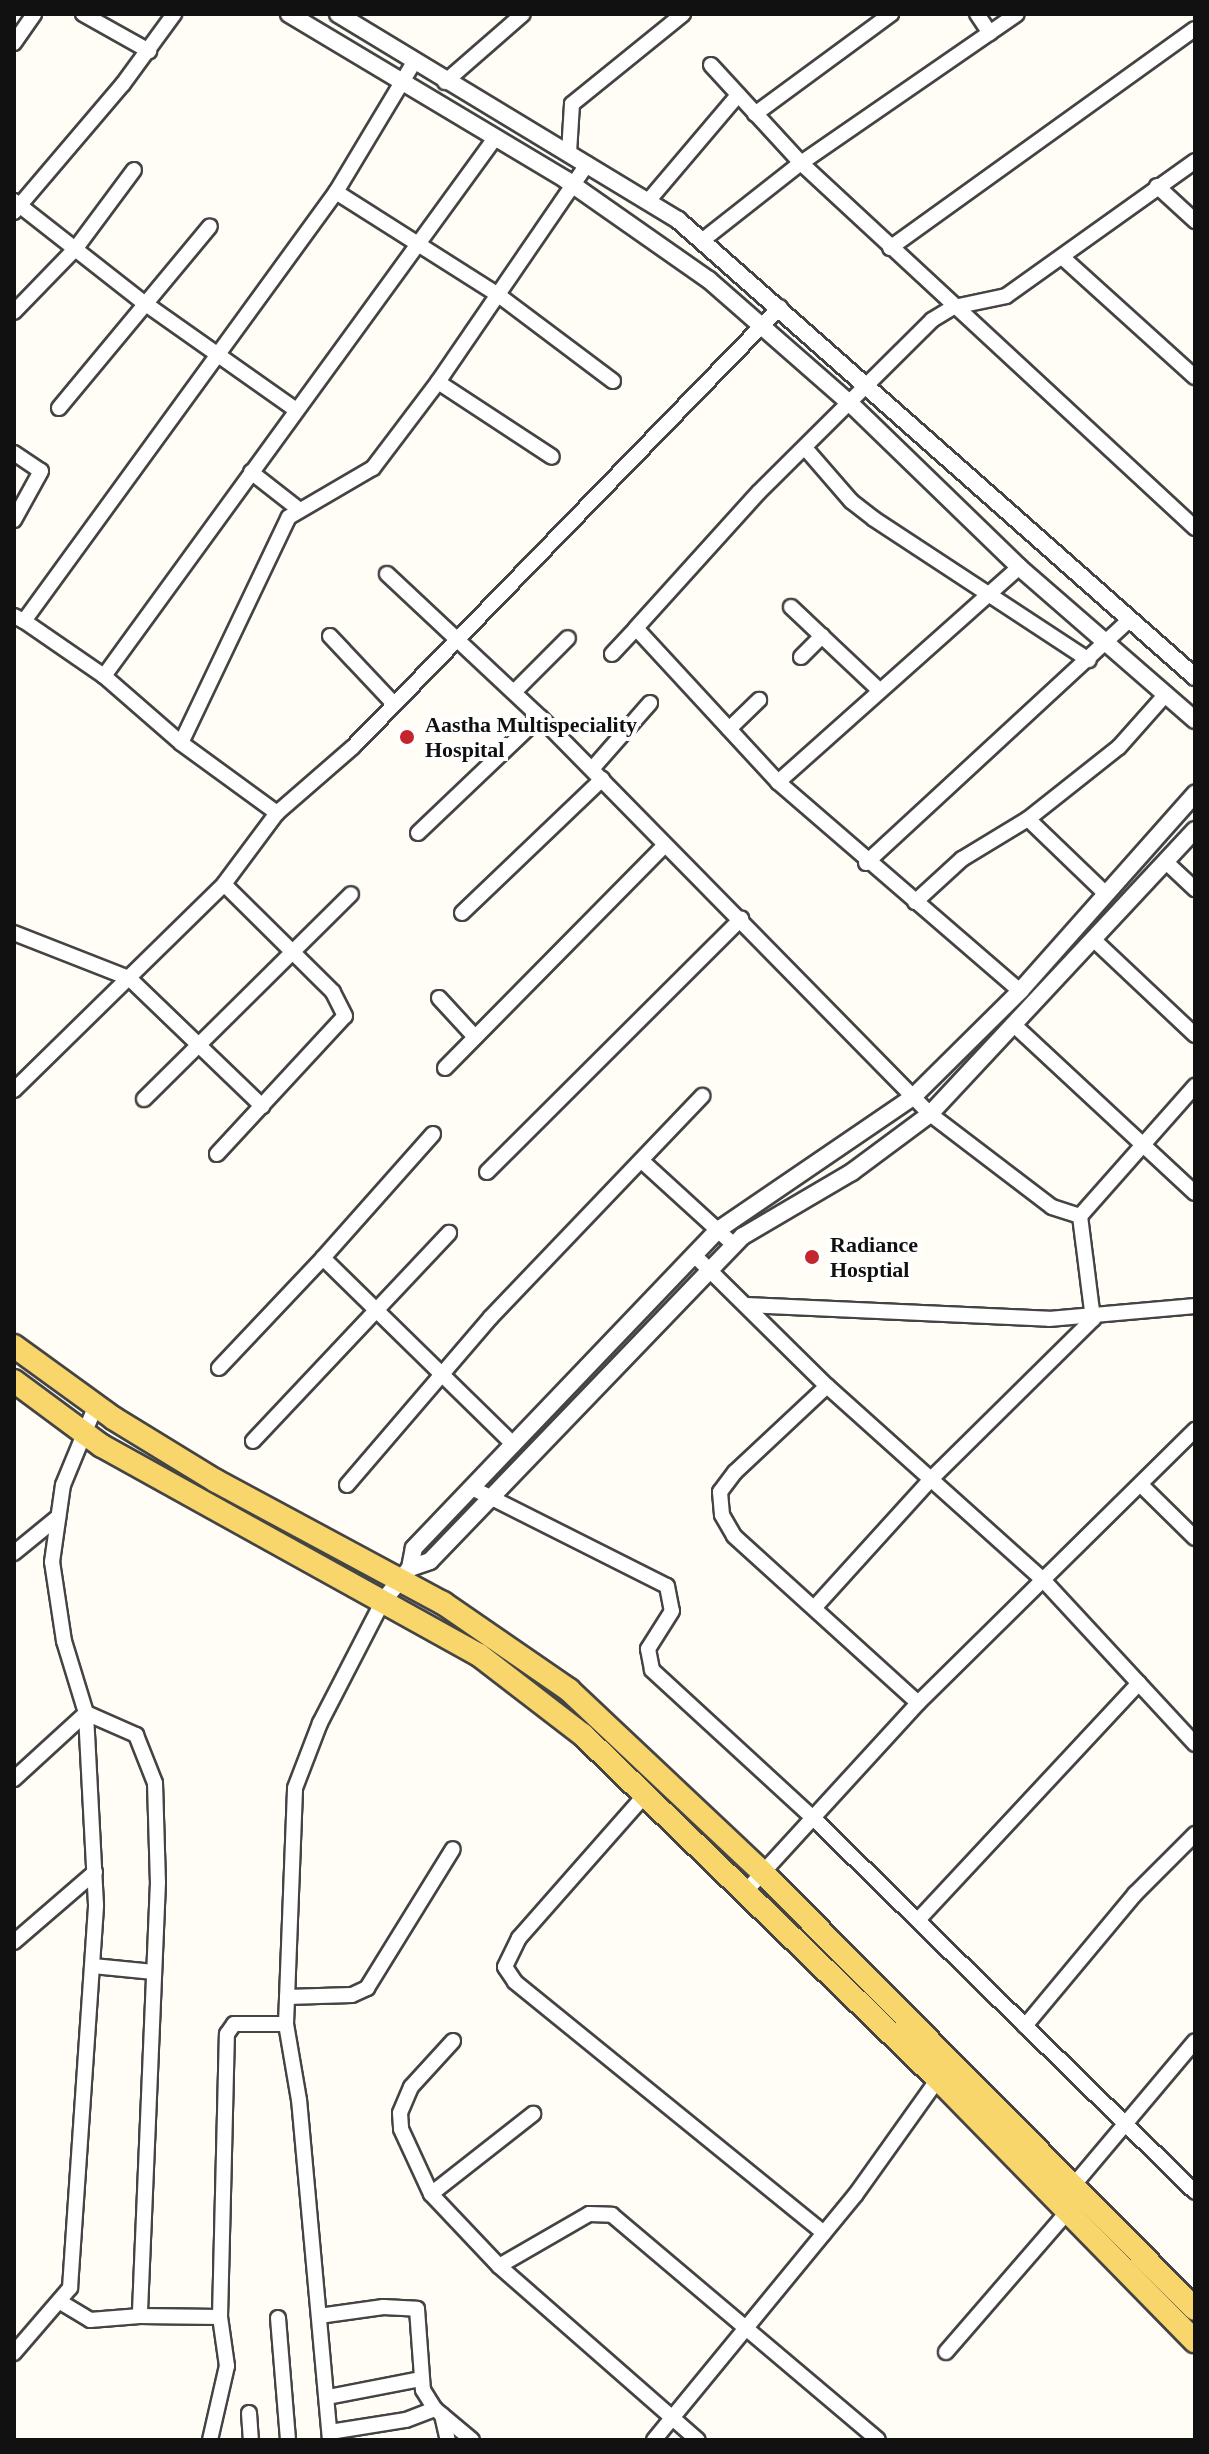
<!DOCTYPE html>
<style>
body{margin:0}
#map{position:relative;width:1209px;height:2454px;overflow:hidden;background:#fffdf5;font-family:Georgia,serif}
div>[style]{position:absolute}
.roads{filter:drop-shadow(2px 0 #444) drop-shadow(-2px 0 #444) drop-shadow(0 2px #444) drop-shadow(0 -2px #444)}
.minor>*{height:14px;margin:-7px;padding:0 7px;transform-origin:7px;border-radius:7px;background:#fff}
.tertiary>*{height:16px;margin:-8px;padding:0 8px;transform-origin:8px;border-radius:8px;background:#fff}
.primary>*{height:22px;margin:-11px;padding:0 11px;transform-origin:11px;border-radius:11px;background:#f9d66b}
.dots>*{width:22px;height:22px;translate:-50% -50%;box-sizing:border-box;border:4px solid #fff;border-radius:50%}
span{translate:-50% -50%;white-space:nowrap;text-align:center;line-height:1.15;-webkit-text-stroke:8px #fff;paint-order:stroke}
.poi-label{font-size:22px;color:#111;font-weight:700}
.left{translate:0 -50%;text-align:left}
.frame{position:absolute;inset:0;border:16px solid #111;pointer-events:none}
</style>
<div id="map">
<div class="roads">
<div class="minor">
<div style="left:83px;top:14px;width:76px;rotate:29.3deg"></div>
<div style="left:977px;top:14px;width:23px;rotate:56deg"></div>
<div style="left:14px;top:43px;width:35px;rotate:-55deg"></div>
<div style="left:711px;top:65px;width:133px;rotate:47.4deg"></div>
<div style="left:801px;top:163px;width:537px;rotate:42.81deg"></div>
<div style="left:445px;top:82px;width:103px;rotate:-41.1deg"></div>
<div style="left:755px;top:114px;width:169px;rotate:-36.3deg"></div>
<div style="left:569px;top:153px;width:49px;rotate:-86.5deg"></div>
<div style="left:572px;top:104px;width:143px;rotate:-39deg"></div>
<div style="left:1157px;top:186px;width:52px;rotate:42.6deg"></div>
<div style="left:336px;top:192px;width:191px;rotate:32.4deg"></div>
<div style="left:497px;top:294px;width:145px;rotate:36.9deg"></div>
<div style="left:649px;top:200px;width:138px;rotate:-49.7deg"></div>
<div style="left:14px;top:201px;width:164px;rotate:38.1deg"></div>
<div style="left:143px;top:302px;width:187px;rotate:35.2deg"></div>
<div style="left:14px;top:212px;width:168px;rotate:-49.6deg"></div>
<div style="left:123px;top:84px;width:87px;rotate:-53.9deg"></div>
<div style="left:703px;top:240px;width:125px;rotate:-38.2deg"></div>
<div style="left:801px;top:163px;width:262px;rotate:-34.6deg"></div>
<div style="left:890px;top:248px;width:375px;rotate:-35.7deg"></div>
<div style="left:1062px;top:257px;width:179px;rotate:42.1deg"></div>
<div style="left:14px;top:312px;width:89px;rotate:-45.9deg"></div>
<div style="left:76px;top:248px;width:97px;rotate:-53.4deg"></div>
<div style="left:438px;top:382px;width:136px;rotate:33.3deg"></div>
<div style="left:59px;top:408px;width:236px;rotate:-50.3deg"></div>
<div style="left:806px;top:449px;width:69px;rotate:49.1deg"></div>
<div style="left:851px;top:501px;width:29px;rotate:38deg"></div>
<div style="left:874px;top:519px;width:257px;rotate:33.3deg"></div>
<div style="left:14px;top:453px;width:32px;rotate:34deg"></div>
<div style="left:41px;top:471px;width:56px;rotate:118.9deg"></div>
<div style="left:251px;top:472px;width:58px;rotate:38deg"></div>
<div style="left:387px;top:574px;width:209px;rotate:43.1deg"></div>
<div style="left:540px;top:717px;width:557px;rotate:45.51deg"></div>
<div style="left:930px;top:1114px;width:153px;rotate:37.3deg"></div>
<div style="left:1052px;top:1207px;width:29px;rotate:18deg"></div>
<div style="left:791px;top:607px;width:120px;rotate:43.3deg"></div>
<div style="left:14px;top:616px;width:11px;rotate:27deg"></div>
<div style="left:24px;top:621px;width:530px;rotate:-53.97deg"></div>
<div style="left:336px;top:192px;width:152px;rotate:-59deg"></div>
<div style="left:24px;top:621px;width:97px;rotate:34.5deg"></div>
<div style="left:104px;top:676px;width:665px;rotate:-53.99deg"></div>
<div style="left:330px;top:636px;width:93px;rotate:46.7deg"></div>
<div style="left:612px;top:654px;width:35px;rotate:-47deg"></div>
<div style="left:801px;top:657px;width:30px;rotate:-45deg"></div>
<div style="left:104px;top:676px;width:102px;rotate:41deg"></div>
<div style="left:181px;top:743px;width:119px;rotate:36.1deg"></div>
<div style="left:514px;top:692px;width:76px;rotate:-45deg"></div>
<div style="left:729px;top:729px;width:42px;rotate:-44deg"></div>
<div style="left:181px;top:743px;width:250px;rotate:-64.5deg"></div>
<div style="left:289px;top:517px;width:97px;rotate:-30.3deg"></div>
<div style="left:373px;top:468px;width:108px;rotate:-52.9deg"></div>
<div style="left:438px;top:382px;width:264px;rotate:-55.6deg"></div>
<div style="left:592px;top:769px;width:88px;rotate:-48.7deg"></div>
<div style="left:778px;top:782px;width:323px;rotate:-41.7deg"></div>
<div style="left:1028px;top:819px;width:108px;rotate:43.9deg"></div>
<div style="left:418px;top:833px;width:168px;rotate:-43.6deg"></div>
<div style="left:1166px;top:862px;width:40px;rotate:43deg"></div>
<div style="left:866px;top:863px;width:358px;rotate:-42.7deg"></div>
<div style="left:915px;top:902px;width:64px;rotate:-42.5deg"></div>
<div style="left:962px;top:859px;width:77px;rotate:-31.2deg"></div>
<div style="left:1028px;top:819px;width:116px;rotate:-38.4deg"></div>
<div style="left:1119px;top:747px;width:71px;rotate:-48.4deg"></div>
<div style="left:462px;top:913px;width:194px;rotate:-43.7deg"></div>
<div style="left:14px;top:933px;width:123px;rotate:21.4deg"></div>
<div style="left:129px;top:978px;width:185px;rotate:43.9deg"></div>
<div style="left:1093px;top:939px;width:140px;rotate:43.3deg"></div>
<div style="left:1020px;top:991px;width:320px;rotate:-139.2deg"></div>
<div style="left:778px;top:782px;width:209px;rotate:-132.7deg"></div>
<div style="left:636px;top:628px;width:183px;rotate:-47.9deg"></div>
<div style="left:759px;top:492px;width:244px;rotate:-44.8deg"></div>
<div style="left:932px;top:320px;width:26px;rotate:-31deg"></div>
<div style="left:954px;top:307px;width:53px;rotate:-11.9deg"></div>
<div style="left:1006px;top:296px;width:232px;rotate:-35.5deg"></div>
<div style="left:439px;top:998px;width:53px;rotate:47.3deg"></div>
<div style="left:1013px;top:1024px;width:248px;rotate:42.9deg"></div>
<div style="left:445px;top:1068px;width:312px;rotate:-45.4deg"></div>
<div style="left:14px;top:1090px;width:294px;rotate:-44.4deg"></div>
<div style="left:224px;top:884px;width:89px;rotate:-53.3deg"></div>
<div style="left:277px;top:813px;width:101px;rotate:-41deg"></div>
<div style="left:353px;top:747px;width:613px;rotate:-45.86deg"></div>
<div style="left:144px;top:1099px;width:291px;rotate:-44.7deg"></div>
<div style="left:433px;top:1134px;width:166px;rotate:131.6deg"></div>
<div style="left:323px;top:1258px;width:267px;rotate:44.4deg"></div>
<div style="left:217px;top:1154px;width:188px;rotate:-47.2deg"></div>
<div style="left:345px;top:1016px;width:27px;rotate:-117deg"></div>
<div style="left:333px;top:992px;width:153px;rotate:-135.3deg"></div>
<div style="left:643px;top:1162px;width:123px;rotate:42.4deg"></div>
<div style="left:487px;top:1172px;width:359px;rotate:-44.9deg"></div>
<div style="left:694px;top:1255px;width:187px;rotate:44.6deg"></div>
<div style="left:827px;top:1386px;width:292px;rotate:41.9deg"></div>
<div style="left:1044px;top:1581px;width:222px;rotate:47.2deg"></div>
<div style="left:746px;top:1305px;width:303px;rotate:2.6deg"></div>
<div style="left:1049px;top:1319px;width:147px;rotate:-5.1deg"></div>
<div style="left:219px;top:1368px;width:151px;rotate:-46.6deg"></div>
<div style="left:827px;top:1386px;width:126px;rotate:136.9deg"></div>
<div style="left:735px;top:1472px;width:25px;rotate:127deg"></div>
<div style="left:720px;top:1492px;width:23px;rotate:85deg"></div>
<div style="left:722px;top:1515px;width:24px;rotate:60deg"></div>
<div style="left:734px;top:1536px;width:248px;rotate:42.2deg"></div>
<div style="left:253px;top:1441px;width:286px;rotate:-46.7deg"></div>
<div style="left:347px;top:1485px;width:221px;rotate:-49.4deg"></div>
<div style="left:491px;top:1317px;width:306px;rotate:-46.3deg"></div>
<div style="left:1142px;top:1486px;width:74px;rotate:44.5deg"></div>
<div style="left:472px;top:1488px;width:218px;rotate:26.7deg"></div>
<div style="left:667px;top:1586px;width:25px;rotate:79deg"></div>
<div style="left:672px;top:1611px;width:45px;rotate:122.3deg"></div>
<div style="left:648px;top:1649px;width:21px;rotate:79deg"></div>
<div style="left:652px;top:1670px;width:216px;rotate:42.6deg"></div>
<div style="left:811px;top:1816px;width:537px;rotate:44.4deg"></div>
<div style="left:14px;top:1553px;width:57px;rotate:-39.3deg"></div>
<div style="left:815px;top:1607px;width:176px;rotate:-47.8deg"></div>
<div style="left:933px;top:1477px;width:225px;rotate:-44.6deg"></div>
<div style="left:1093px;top:1319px;width:104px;rotate:-97.2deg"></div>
<div style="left:1080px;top:1216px;width:174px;rotate:-48.5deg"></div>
<div style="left:14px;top:1779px;width:98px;rotate:-42.5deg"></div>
<div style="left:86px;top:1713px;width:55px;rotate:23.7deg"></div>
<div style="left:136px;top:1735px;width:52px;rotate:68.4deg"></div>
<div style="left:155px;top:1783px;width:99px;rotate:88.3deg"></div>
<div style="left:158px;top:1882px;width:434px;rotate:92.4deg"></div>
<div style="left:140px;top:2316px;width:80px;rotate:0.7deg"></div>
<div style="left:220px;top:2317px;width:283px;rotate:-88.6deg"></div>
<div style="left:227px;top:2034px;width:12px;rotate:-55deg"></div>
<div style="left:234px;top:2024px;width:52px"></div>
<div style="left:645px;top:1795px;width:191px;rotate:131.4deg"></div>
<div style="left:519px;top:1938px;width:32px;rotate:116deg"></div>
<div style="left:505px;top:1967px;width:18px;rotate:56deg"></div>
<div style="left:515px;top:1982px;width:398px;rotate:39.1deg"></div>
<div style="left:744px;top:1893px;width:258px;rotate:-47.5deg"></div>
<div style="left:918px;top:1703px;width:389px;rotate:-44.6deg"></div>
<div style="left:918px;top:1920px;width:324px;rotate:-47deg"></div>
<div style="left:14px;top:1942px;width:107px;rotate:-40.8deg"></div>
<div style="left:93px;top:1966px;width:61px;rotate:5.6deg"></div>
<div style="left:287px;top:1997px;width:65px;rotate:-1.8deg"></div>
<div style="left:352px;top:1995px;width:17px;rotate:-25deg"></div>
<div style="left:367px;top:1988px;width:163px;rotate:-58.3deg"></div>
<div style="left:1025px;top:2026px;width:172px;rotate:-50.2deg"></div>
<div style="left:1135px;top:1894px;width:85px;rotate:-45deg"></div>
<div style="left:453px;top:2041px;width:62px;rotate:132.4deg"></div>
<div style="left:411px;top:2087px;width:28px;rotate:113deg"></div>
<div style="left:400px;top:2113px;width:16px;rotate:86deg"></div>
<div style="left:401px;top:2129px;width:72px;rotate:65.2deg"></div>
<div style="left:431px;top:2194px;width:99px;rotate:46.6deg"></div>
<div style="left:499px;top:2266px;width:264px;rotate:41.2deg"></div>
<div style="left:1073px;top:2186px;width:189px;rotate:-49.9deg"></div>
<div style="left:431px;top:2194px;width:130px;rotate:-38.1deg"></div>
<div style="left:499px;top:2266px;width:104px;rotate:-30deg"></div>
<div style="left:589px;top:2214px;width:23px;rotate:2deg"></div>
<div style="left:612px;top:2215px;width:348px;rotate:40.2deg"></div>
<div style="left:62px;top:2303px;width:33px;rotate:31deg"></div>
<div style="left:90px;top:2320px;width:50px;rotate:-4.6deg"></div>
<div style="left:319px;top:2316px;width:65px;rotate:-8deg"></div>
<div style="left:383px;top:2307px;width:34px;rotate:3deg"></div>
<div style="left:417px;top:2309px;width:81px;rotate:85.8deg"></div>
<div style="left:423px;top:2390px;width:22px;rotate:58deg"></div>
<div style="left:435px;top:2409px;width:48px;rotate:40deg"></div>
<div style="left:278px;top:2318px;width:122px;rotate:85.3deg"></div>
<div style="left:946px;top:2352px;width:186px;rotate:-49.1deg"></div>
<div style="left:14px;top:2353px;width:86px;rotate:-49.3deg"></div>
<div style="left:70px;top:2288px;width:384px;rotate:-86.1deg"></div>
<div style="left:96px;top:1905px;width:192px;rotate:-93deg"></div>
<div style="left:86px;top:1713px;width:75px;rotate:-107deg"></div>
<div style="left:64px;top:1641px;width:80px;rotate:-98.6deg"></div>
<div style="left:52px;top:1562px;width:78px;rotate:-81.9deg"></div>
<div style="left:63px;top:1485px;width:87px;rotate:-67.6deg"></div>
<div style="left:328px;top:2397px;width:95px;rotate:-11deg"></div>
<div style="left:249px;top:2413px;width:27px;rotate:86deg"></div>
<div style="left:442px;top:2415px;width:26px;rotate:77deg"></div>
<div style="left:330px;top:2432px;width:77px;rotate:-9deg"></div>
<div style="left:406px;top:2420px;width:31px;rotate:-21deg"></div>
<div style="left:210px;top:2440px;width:76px;rotate:-77.1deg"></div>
<div style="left:227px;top:2366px;width:49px;rotate:-98.1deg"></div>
<div style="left:330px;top:2440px;width:341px;rotate:-95.2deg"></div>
<div style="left:299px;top:2100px;width:77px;rotate:-99.7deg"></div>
<div style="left:286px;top:2024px;width:236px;rotate:-87.8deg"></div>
<div style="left:295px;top:1788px;width:70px;rotate:-69deg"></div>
<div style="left:320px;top:1723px;width:137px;rotate:-62.7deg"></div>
<div style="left:654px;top:2440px;width:318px;rotate:-50.6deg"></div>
<div style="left:856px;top:2194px;width:150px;rotate:-54.5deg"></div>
</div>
<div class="tertiary">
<div style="left:289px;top:14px;width:323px;rotate:30.9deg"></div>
<div style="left:566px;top:180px;width:174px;rotate:35deg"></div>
<div style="left:709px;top:280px;width:190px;rotate:41.2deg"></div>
<div style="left:852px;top:405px;width:233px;rotate:44.1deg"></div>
<div style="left:1019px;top:567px;width:233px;rotate:41deg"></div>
<div style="left:338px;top:14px;width:398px;rotate:31.2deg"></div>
<div style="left:678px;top:220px;width:690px;rotate:41.47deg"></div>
<div style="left:410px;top:1568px;width:21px;rotate:-19deg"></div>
<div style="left:430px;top:1561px;width:451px;rotate:-46.1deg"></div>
<div style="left:743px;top:1236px;width:126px;rotate:-30.4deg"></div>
<div style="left:852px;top:1172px;width:97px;rotate:-36.6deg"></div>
<div style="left:930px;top:1114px;width:388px;rotate:-47deg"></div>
<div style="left:383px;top:1601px;width:43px;rotate:-50.7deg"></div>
<div style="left:410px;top:1568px;width:20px;rotate:-79deg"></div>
<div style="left:414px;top:1548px;width:440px;rotate:-46.3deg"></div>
<div style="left:718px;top:1230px;width:236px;rotate:-34.3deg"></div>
<div style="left:913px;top:1097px;width:151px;rotate:-44.7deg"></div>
<div style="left:1020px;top:991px;width:264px;rotate:-48.4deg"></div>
</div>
<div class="primary">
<div style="left:14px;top:1346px;width:122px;rotate:36deg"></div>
<div style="left:113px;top:1418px;width:121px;rotate:31.5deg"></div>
<div style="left:216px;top:1481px;width:258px;rotate:28.3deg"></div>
<div style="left:443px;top:1603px;width:153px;rotate:34.6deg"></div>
<div style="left:569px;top:1690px;width:265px;rotate:43.3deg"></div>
<div style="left:762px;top:1872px;width:615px;rotate:45.26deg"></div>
<div style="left:14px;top:1381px;width:109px;rotate:36.5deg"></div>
<div style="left:102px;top:1446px;width:431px;rotate:29deg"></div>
<div style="left:479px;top:1655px;width:131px;rotate:37.6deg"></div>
<div style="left:583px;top:1735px;width:494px;rotate:44.1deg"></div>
<div style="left:938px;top:2079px;width:367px;rotate:45.6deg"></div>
</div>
</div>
<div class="dots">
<div style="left:407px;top:737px;background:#c4262e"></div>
<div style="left:812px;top:1257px;background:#c4262e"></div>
</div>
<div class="poi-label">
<span class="left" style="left:425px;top:737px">Aastha Multispeciality<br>Hospital</span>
<span class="left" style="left:830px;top:1257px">Radiance<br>Hosptial</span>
</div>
<div class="frame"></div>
</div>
